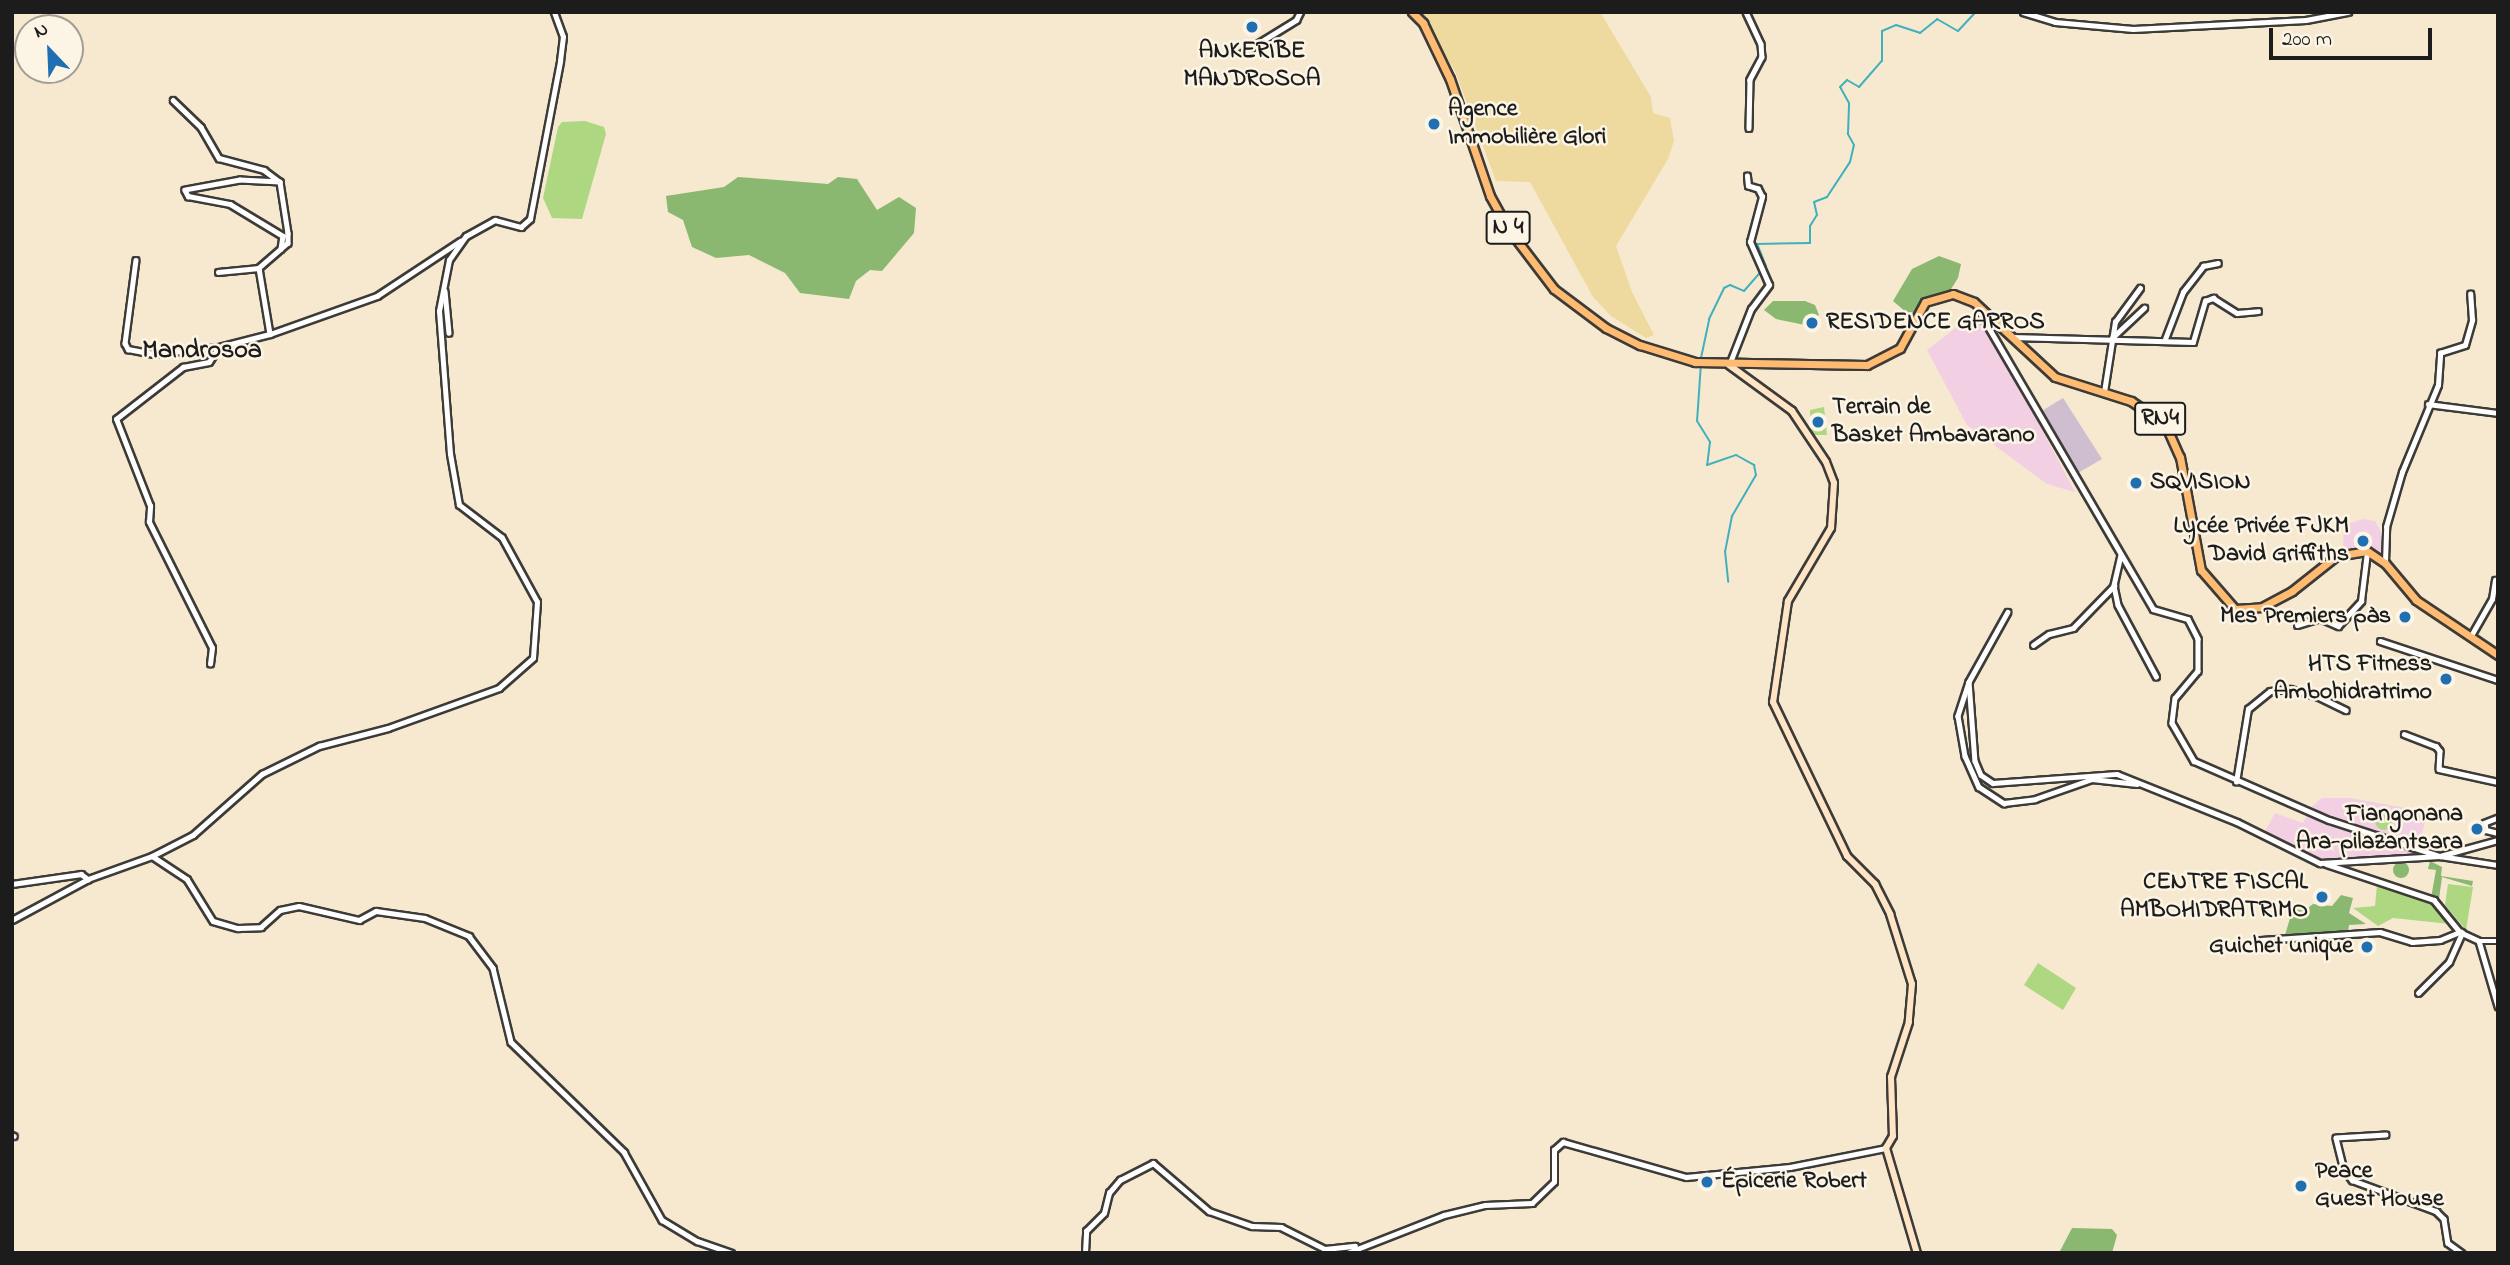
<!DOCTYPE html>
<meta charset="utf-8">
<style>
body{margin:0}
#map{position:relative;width:2510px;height:1265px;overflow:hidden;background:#f6e9d0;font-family:"Indie Flower",sans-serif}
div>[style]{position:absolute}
.built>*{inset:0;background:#f2cfe2}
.industrial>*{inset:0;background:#cfbdd0}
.green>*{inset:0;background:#aed782}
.round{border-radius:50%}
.forest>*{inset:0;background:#8ab870}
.sand>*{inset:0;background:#eeda9e}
.stream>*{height:2px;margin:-1px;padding:0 1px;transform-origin:1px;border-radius:1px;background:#41b0bd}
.roads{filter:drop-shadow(2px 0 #3d3b37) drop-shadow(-2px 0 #3d3b37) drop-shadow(0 2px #3d3b37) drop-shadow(0 -2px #3d3b37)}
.street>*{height:4.5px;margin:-2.25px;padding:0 2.25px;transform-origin:2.25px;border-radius:2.25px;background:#fff}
.secondary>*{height:6px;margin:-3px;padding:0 3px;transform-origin:3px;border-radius:3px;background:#ffe4c6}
.primary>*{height:7px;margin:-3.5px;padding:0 3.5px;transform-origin:3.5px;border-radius:3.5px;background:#ffbb71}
.dots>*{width:19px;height:19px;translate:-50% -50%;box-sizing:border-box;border:4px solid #fcf5e5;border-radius:50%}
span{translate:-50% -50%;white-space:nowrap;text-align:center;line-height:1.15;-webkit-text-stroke:5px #fcf5e5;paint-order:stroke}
.shield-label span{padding:2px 5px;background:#fcf5e5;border:2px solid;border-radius:5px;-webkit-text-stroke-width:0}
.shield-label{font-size:23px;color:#1c1c1c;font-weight:700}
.poi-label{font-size:24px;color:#1c1c1c;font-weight:700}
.left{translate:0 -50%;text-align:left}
.right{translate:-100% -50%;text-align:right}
.neighbourhood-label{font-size:26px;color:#1c1c1c;font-weight:700}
.frame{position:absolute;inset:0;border:14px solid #1c1c1c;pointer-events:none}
.north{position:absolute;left:14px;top:14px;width:70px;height:70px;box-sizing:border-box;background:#fcf5e5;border:2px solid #a29e95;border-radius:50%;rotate:337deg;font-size:19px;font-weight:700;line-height:28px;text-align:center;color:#1c1c1c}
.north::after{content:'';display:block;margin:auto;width:24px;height:32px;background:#1f6fb2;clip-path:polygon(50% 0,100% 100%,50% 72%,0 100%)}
.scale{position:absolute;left:2269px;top:28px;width:163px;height:32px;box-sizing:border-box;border:4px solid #1c1c1c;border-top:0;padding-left:9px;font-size:21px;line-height:24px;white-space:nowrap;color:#1c1c1c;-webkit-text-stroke:5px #fcf5e5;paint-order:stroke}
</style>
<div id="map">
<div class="built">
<div style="clip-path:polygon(1967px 319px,1986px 324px,2075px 492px,2047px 484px,1967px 425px,1927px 350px)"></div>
<div style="clip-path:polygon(2363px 519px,2375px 521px,2382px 533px,2384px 556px,2373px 550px,2343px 551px,2344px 525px)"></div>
<div style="clip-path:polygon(2322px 798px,2350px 798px,2428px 812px,2415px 856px,2317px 859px,2263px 835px,2275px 813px,2303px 823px,2311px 807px)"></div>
</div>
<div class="industrial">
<div style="clip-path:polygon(2063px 398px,2102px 459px,2078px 473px,2040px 412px)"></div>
</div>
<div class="green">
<div style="clip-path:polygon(585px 121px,604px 127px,606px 134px,582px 219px,552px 218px,543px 198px,558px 127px,562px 122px)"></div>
<div style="clip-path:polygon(1824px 407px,1827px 435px,1811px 435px,1810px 410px)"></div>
<div class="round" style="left:2375px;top:812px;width:18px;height:18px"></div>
<div style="clip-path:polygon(2448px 884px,2473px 887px,2466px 930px,2445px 905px)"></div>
<div style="clip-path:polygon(2377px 885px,2431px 902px,2450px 924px,2393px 918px,2378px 926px,2353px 908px,2375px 906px)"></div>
<div style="clip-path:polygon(2038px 963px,2076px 988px,2063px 1010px,2024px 985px)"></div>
</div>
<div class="forest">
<div style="clip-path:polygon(738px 177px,828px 184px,838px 177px,857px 179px,877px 210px,899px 197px,916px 208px,914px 233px,882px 271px,870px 270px,856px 281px,849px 299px,800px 293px,785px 273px,749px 255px,716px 258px,692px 247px,683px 220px,668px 212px,666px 196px,724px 187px)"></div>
<div style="clip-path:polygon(1939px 256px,1961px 264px,1958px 278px,1948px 294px,1932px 298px,1913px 318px,1893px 301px,1912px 269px)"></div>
<div style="clip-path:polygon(1773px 301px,1805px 301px,1815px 305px,1819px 315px,1805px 325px,1776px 319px,1764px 310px)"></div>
<div style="clip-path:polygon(2430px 861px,2442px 867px,2441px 876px,2473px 881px,2472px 886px,2442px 877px,2439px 899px,2431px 898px,2436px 870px,2428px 869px)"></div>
<div class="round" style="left:2393px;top:862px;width:16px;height:16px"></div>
<div style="clip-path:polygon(2341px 895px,2353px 898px,2349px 913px,2366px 924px,2349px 925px,2348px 933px,2285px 935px,2293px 908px,2304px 911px,2313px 904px,2332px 906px)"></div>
<div style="clip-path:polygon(2072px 1228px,2112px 1229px,2117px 1235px,2112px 1253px,2059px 1253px)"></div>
</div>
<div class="sand">
<div style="clip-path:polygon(1419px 12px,1600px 12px,1651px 97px,1653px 113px,1670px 118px,1674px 141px,1668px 159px,1616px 246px,1632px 292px,1654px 335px,1646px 338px,1611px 316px,1593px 297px,1530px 182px,1496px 181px,1455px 71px)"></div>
</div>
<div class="stream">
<div style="left:1701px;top:358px;width:40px;rotate:-78deg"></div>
<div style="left:1709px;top:319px;width:34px;rotate:-64deg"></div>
<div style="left:1724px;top:288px;width:7px;rotate:-27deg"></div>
<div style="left:1730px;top:285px;width:15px;rotate:23deg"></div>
<div style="left:1744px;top:291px;width:33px;rotate:-49deg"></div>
<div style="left:1766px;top:266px;width:24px;rotate:-112deg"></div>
<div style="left:1757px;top:244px;width:53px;rotate:-1.1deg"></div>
<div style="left:1810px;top:243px;width:17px;rotate:-90deg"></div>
<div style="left:1810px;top:226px;width:13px;rotate:-58deg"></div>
<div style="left:1817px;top:215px;width:13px;rotate:-103deg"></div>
<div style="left:1814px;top:202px;width:14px;rotate:-21deg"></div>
<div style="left:1827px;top:197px;width:42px;rotate:-56.7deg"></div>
<div style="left:1850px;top:162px;width:17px;rotate:-77deg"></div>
<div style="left:1854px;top:145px;width:13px;rotate:-119deg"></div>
<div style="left:1848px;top:134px;width:31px;rotate:-88deg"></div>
<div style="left:1849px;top:103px;width:18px;rotate:-119deg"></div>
<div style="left:1840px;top:87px;width:10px;rotate:-45deg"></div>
<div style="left:1847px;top:80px;width:14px;rotate:30deg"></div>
<div style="left:1859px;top:87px;width:35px;rotate:-49deg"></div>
<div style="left:1882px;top:61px;width:30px;rotate:-90deg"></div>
<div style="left:1882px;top:31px;width:15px;rotate:-23deg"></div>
<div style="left:1896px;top:25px;width:25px;rotate:18deg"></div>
<div style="left:1920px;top:33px;width:22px;rotate:-39deg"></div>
<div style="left:1937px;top:19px;width:24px;rotate:30deg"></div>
<div style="left:1958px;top:31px;width:26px;rotate:-47deg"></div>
<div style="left:1701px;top:363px;width:58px;rotate:93.9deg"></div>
<div style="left:1697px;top:421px;width:25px;rotate:58deg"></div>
<div style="left:1710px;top:442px;width:23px;rotate:97deg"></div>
<div style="left:1707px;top:465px;width:31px;rotate:-19deg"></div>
<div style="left:1736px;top:455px;width:21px;rotate:29deg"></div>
<div style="left:1754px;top:465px;width:10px;rotate:79deg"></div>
<div style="left:1756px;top:475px;width:48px;rotate:120.3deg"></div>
<div style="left:1732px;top:516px;width:36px;rotate:101deg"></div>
<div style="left:1725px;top:551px;width:31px;rotate:84deg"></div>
</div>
<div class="roads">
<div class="street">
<div style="left:1746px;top:12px;width:35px;rotate:65deg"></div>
<div style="left:1761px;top:44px;width:13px;rotate:86deg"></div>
<div style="left:1762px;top:57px;width:26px;rotate:118deg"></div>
<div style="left:1750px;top:80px;width:48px;rotate:91.2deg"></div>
<div style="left:2023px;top:12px;width:34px;rotate:17deg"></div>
<div style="left:2055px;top:22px;width:78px;rotate:5.1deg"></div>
<div style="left:2133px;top:29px;width:173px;rotate:-3deg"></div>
<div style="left:2306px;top:20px;width:43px;rotate:-10.8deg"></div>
<div style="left:1241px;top:54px;width:65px;rotate:-31.7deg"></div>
<div style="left:1296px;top:20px;width:9px;rotate:-63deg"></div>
<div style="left:173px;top:100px;width:39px;rotate:44deg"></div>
<div style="left:201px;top:127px;width:36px;rotate:60deg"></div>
<div style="left:219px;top:158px;width:47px;rotate:14.9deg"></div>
<div style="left:264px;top:170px;width:20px;rotate:37deg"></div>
<div style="left:280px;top:182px;width:40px;rotate:-177.1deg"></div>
<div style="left:240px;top:180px;width:56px;rotate:169.7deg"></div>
<div style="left:185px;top:190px;width:7px;rotate:63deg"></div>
<div style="left:188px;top:196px;width:43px;rotate:10.8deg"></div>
<div style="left:230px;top:204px;width:62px;rotate:31.1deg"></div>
<div style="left:283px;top:236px;width:13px;rotate:99deg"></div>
<div style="left:281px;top:249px;width:29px;rotate:139deg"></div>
<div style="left:259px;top:268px;width:67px;rotate:80.5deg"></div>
<div style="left:280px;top:182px;width:52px;rotate:81.1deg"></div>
<div style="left:288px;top:233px;width:10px;rotate:90deg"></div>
<div style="left:288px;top:243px;width:8px;rotate:140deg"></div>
<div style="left:136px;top:260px;width:84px;rotate:97.5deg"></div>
<div style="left:125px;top:343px;width:7px;rotate:63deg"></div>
<div style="left:128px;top:349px;width:26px;rotate:11deg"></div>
<div style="left:154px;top:354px;width:65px;rotate:-6.1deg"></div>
<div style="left:219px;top:347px;width:53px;rotate:-14.3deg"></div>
<div style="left:270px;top:334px;width:114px;rotate:-19.6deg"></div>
<div style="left:377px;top:296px;width:100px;rotate:-33.5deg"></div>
<div style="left:218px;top:272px;width:41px;rotate:-5.6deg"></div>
<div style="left:445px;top:291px;width:42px;rotate:84.6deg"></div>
<div style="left:1978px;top:309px;width:347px;rotate:59.7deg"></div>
<div style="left:2153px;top:609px;width:36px;rotate:16deg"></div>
<div style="left:2188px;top:619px;width:22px;rotate:63deg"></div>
<div style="left:2198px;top:639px;width:32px;rotate:90deg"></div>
<div style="left:2198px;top:671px;width:35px;rotate:130deg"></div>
<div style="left:2175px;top:698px;width:25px;rotate:97deg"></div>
<div style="left:2172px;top:723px;width:44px;rotate:59.9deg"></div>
<div style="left:2194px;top:761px;width:147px;rotate:23.6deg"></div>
<div style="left:2329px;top:820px;width:117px;rotate:18deg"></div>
<div style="left:2440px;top:856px;width:59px;rotate:8.8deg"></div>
<div style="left:2012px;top:337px;width:181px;rotate:1.6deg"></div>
<div style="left:2193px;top:342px;width:43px;rotate:-73.7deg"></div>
<div style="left:2205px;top:301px;width:9px;rotate:-21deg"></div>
<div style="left:2213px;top:298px;width:28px;rotate:32deg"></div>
<div style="left:2237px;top:313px;width:21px;rotate:-5deg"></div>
<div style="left:2112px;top:338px;width:44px;rotate:-43.2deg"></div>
<div style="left:2165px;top:339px;width:50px;rotate:-69deg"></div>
<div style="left:2183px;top:292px;width:33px;rotate:-52deg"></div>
<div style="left:2203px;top:266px;width:15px;rotate:-11deg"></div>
<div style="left:1729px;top:365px;width:60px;rotate:-68.6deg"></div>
<div style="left:1751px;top:309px;width:30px;rotate:-53deg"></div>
<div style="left:1769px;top:285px;width:47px;rotate:-113.8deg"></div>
<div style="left:1750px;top:242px;width:47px;rotate:-75.1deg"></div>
<div style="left:1762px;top:197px;width:9px;rotate:-117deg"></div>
<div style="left:1758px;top:189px;width:10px;rotate:-163deg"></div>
<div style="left:1748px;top:186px;width:10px;rotate:-96deg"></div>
<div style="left:2104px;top:392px;width:71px;rotate:-81.1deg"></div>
<div style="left:2115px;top:322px;width:42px;rotate:-53.7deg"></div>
<div style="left:2428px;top:404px;width:71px;rotate:7.3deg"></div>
<div style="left:2121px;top:555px;width:32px;rotate:103deg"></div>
<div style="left:2114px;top:586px;width:19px;rotate:78deg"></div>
<div style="left:2118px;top:605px;width:81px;rotate:61.8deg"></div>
<div style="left:2385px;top:562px;width:35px;rotate:-88deg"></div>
<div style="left:2386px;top:527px;width:57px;rotate:-73.8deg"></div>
<div style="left:2402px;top:472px;width:94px;rotate:-67.5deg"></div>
<div style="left:2438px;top:385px;width:32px;rotate:-86deg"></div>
<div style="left:2440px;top:353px;width:26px;rotate:-18deg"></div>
<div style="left:2465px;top:345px;width:26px;rotate:-74deg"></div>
<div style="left:2472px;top:320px;width:26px;rotate:-94deg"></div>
<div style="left:2008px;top:612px;width:80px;rotate:119.1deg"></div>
<div style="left:1969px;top:682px;width:36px;rotate:108deg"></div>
<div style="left:1958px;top:716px;width:41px;rotate:80.1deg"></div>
<div style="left:1965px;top:756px;width:34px;rotate:66deg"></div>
<div style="left:1979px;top:787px;width:30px;rotate:33deg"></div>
<div style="left:2004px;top:803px;width:31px;rotate:-7deg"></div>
<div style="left:2035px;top:799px;width:60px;rotate:-19.3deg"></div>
<div style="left:2092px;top:779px;width:45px;rotate:6.3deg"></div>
<div style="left:2297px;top:625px;width:24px;rotate:-17deg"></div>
<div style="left:2320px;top:618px;width:20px;rotate:24deg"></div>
<div style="left:2338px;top:626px;width:34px;rotate:-47deg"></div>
<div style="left:2361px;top:601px;width:49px;rotate:-83deg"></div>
<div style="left:2472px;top:634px;width:40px;rotate:-60.3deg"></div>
<div style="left:2492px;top:599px;width:19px;rotate:-81deg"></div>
<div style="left:2380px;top:641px;width:124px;rotate:18.3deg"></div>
<div style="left:2033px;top:645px;width:19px;rotate:-35deg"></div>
<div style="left:2049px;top:634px;width:25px;rotate:-14deg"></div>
<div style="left:2073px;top:628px;width:59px;rotate:-45.7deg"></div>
<div style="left:210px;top:664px;width:16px;rotate:-83deg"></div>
<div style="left:212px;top:648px;width:141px;rotate:-116.6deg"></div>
<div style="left:149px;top:522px;width:16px;rotate:-86deg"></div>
<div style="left:150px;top:506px;width:93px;rotate:-111.3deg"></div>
<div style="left:116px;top:419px;width:85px;rotate:-37.8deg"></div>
<div style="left:183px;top:367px;width:26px;rotate:-11deg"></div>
<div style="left:209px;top:362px;width:17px;rotate:-57deg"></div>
<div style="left:1969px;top:682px;width:79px;rotate:85.7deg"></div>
<div style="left:1975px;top:761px;width:15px;rotate:67deg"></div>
<div style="left:1981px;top:775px;width:14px;rotate:34deg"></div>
<div style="left:1993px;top:783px;width:124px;rotate:-4.2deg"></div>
<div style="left:2117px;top:774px;width:129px;rotate:21.8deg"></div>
<div style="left:2237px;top:822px;width:93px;rotate:26.3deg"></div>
<div style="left:2320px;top:863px;width:120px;rotate:-3.3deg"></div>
<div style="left:2440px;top:856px;width:60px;rotate:-15.4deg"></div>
<div style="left:2404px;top:734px;width:34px;rotate:21deg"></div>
<div style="left:2436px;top:746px;width:6px;rotate:51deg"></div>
<div style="left:2440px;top:751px;width:18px;rotate:93deg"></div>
<div style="left:2439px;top:769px;width:60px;rotate:12.4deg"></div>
<div style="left:2236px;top:782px;width:74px;rotate:-80.7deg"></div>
<div style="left:2248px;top:709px;width:28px;rotate:-39deg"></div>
<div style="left:2270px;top:691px;width:20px;rotate:-6deg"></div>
<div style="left:2290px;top:689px;width:28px;rotate:15deg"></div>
<div style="left:2317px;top:696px;width:32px;rotate:26deg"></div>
<div style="left:2498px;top:818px;width:14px;rotate:159deg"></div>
<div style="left:2485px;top:823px;width:7px;rotate:82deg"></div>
<div style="left:2486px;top:830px;width:12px;rotate:14deg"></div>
<div style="left:152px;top:856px;width:42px;rotate:33.3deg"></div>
<div style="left:187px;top:879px;width:49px;rotate:58.2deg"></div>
<div style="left:213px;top:921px;width:26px;rotate:16deg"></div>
<div style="left:238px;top:928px;width:23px;rotate:-2deg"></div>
<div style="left:261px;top:927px;width:25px;rotate:-42deg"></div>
<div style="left:280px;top:910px;width:19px;rotate:-12deg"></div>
<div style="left:299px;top:906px;width:62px;rotate:13.1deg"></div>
<div style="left:359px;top:920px;width:19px;rotate:-28deg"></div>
<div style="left:376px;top:911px;width:49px;rotate:8.1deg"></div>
<div style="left:425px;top:918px;width:48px;rotate:22.2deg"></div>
<div style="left:469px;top:936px;width:40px;rotate:53deg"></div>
<div style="left:493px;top:968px;width:76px;rotate:76.3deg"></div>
<div style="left:511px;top:1042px;width:158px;rotate:44.2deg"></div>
<div style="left:624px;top:1152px;width:78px;rotate:60.8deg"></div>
<div style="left:662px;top:1220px;width:41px;rotate:31deg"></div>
<div style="left:697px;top:1241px;width:36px;rotate:19deg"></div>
<div style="left:2326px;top:864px;width:114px;rotate:18.4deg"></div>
<div style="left:2434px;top:900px;width:41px;rotate:50.9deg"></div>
<div style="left:2460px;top:932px;width:21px;rotate:25deg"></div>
<div style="left:2479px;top:941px;width:19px"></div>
<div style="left:12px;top:884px;width:70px;rotate:-8.2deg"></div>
<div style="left:81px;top:874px;width:9px;rotate:36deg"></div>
<div style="left:12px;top:920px;width:86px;rotate:-28.3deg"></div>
<div style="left:88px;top:879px;width:68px;rotate:-19.8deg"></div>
<div style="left:152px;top:856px;width:46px;rotate:-27.1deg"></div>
<div style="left:193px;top:835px;width:92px;rotate:-41.5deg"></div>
<div style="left:262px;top:774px;width:64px;rotate:-26.2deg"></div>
<div style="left:319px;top:746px;width:71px;rotate:-14.6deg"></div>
<div style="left:388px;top:728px;width:118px;rotate:-19.8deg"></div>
<div style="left:499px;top:688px;width:45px;rotate:-41.4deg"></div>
<div style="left:533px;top:658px;width:56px;rotate:-85.9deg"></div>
<div style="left:537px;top:602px;width:73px;rotate:-118.7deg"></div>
<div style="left:502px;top:538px;width:54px;rotate:-142.5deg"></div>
<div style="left:459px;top:505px;width:52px;rotate:-100deg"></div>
<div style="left:450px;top:454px;width:143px;rotate:-94.4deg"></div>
<div style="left:439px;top:311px;width:52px;rotate:-78.9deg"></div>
<div style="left:449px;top:260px;width:29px;rotate:-55deg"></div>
<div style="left:466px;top:236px;width:33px;rotate:-29deg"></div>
<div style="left:495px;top:220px;width:27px;rotate:15deg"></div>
<div style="left:521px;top:227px;width:12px;rotate:-42deg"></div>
<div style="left:530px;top:219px;width:161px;rotate:-79.2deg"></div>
<div style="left:560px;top:61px;width:24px;rotate:-83deg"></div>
<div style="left:563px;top:37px;width:27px;rotate:-110deg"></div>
<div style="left:2261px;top:940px;width:119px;rotate:-3.8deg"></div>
<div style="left:2380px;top:932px;width:34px;rotate:17deg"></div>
<div style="left:2412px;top:942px;width:28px;rotate:-4deg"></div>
<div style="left:2440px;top:940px;width:22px;rotate:-22deg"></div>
<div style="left:2479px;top:941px;width:68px;rotate:73.7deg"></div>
<div style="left:2418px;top:993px;width:44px;rotate:-45deg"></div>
<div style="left:2449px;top:962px;width:32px;rotate:-66deg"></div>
<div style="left:12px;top:1135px;width:2px;rotate:27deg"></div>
<div style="left:2386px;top:1135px;width:50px;rotate:176.6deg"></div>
<div style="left:2336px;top:1138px;width:32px;rotate:76deg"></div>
<div style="left:2344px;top:1169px;width:14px;rotate:54deg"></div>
<div style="left:2352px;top:1180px;width:90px;rotate:20.3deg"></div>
<div style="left:2436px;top:1211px;width:11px;rotate:45deg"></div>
<div style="left:2444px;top:1219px;width:24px;rotate:81deg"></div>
<div style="left:2448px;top:1243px;width:17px;rotate:36deg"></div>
<div style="left:1085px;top:1253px;width:22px;rotate:-87deg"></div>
<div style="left:1086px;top:1231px;width:25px;rotate:-45deg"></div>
<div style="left:1104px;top:1213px;width:21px;rotate:-76deg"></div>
<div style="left:1109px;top:1193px;width:17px;rotate:-50deg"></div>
<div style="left:1120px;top:1180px;width:37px;rotate:-27deg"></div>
<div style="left:1153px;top:1163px;width:74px;rotate:40.6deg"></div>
<div style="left:1209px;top:1211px;width:46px;rotate:19.2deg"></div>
<div style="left:1252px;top:1226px;width:29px;rotate:2deg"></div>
<div style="left:1281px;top:1227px;width:49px;rotate:26.6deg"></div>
<div style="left:1325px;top:1249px;width:30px;rotate:-6deg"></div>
<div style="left:1347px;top:1253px;width:104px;rotate:-21.4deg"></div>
<div style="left:1444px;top:1215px;width:42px;rotate:-13.7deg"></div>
<div style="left:1485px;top:1205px;width:47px;rotate:-2.4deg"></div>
<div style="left:1532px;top:1203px;width:30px;rotate:-44deg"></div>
<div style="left:1554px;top:1182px;width:32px;rotate:-90deg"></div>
<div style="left:1554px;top:1150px;width:12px;rotate:-42deg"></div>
<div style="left:1563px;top:1142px;width:128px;rotate:15.9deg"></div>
<div style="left:1686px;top:1177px;width:104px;rotate:-5.5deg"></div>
<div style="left:1790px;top:1167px;width:98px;rotate:-11.2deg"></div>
</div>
<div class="secondary">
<div style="left:1729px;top:365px;width:78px;rotate:36.1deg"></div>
<div style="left:1792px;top:411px;width:61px;rotate:56.3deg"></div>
<div style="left:1826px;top:462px;width:22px;rotate:69deg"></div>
<div style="left:1834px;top:483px;width:45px;rotate:93.8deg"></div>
<div style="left:1831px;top:528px;width:85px;rotate:120.5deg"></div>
<div style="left:1788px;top:601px;width:102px;rotate:98.4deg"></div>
<div style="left:1773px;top:702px;width:171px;rotate:64.3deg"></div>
<div style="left:1847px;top:856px;width:40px;rotate:45deg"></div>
<div style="left:1875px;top:884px;width:34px;rotate:63deg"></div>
<div style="left:1890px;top:914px;width:73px;rotate:72.6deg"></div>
<div style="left:1912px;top:984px;width:38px;rotate:95deg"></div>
<div style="left:1909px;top:1022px;width:58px;rotate:108.1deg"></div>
<div style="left:1891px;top:1077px;width:59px;rotate:88.1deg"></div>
<div style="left:1893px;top:1136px;width:14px;rotate:120deg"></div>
<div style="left:1886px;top:1148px;width:109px;rotate:73.6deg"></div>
</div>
<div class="primary">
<div style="left:1412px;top:12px;width:16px;rotate:45deg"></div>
<div style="left:1423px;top:23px;width:62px;rotate:64.3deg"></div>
<div style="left:1450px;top:79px;width:124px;rotate:71.1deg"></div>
<div style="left:1490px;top:196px;width:39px;rotate:61deg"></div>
<div style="left:1509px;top:230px;width:74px;rotate:52.7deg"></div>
<div style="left:1554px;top:289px;width:65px;rotate:36.9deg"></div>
<div style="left:1606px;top:328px;width:38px;rotate:27deg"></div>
<div style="left:1640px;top:345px;width:58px;rotate:17.2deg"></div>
<div style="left:1695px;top:362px;width:172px;rotate:1deg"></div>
<div style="left:1867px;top:365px;width:37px;rotate:-27deg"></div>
<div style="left:1900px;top:348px;width:52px;rotate:-61.5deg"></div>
<div style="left:1925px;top:302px;width:29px;rotate:-16deg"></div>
<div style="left:1953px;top:294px;width:22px;rotate:21deg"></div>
<div style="left:1974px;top:302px;width:110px;rotate:42.8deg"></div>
<div style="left:2055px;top:377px;width:80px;rotate:17.5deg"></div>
<div style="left:2131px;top:401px;width:41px;rotate:34.1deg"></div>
<div style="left:2165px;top:424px;width:36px;rotate:66deg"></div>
<div style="left:2180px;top:457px;width:115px;rotate:79.5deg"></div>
<div style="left:2201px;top:570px;width:52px;rotate:48.9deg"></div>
<div style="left:2235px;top:609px;width:27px;rotate:-4deg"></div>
<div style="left:2262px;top:607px;width:34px;rotate:-28deg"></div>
<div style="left:2292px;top:591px;width:56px;rotate:-38.5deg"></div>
<div style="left:2336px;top:556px;width:31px;rotate:-9deg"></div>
<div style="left:2367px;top:551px;width:22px;rotate:34deg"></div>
<div style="left:2385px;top:563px;width:48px;rotate:50deg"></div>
<div style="left:2416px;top:600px;width:99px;rotate:33.9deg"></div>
</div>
</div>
<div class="dots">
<div style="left:1252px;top:27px;background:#1f6fb2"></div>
<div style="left:1434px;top:124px;background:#1f6fb2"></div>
<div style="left:1812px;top:323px;background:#1f6fb2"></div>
<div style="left:1818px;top:422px;background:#1f6fb2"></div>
<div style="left:2136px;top:483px;background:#1f6fb2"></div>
<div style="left:2363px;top:541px;background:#1f6fb2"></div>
<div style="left:2405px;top:617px;background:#1f6fb2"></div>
<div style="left:2446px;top:679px;background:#1f6fb2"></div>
<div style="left:2477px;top:829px;background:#1f6fb2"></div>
<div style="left:2322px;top:897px;background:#1f6fb2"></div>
<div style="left:2367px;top:947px;background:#1f6fb2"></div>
<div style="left:1707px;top:1182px;background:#1f6fb2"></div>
<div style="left:2301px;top:1186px;background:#1f6fb2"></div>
</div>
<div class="shield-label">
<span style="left:1508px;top:228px">N 4</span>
<span style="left:2160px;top:419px">RN4</span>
</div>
<div class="poi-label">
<span style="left:1252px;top:66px">ANKERIBE<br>MANDROSOA</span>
<span class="left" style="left:1448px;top:124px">Agence<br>Immobilière Glori</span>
<span class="left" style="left:1826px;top:323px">RESIDENCE GARROS</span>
<span class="left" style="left:1832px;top:422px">Terrain de<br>Basket Ambavarano</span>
<span class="left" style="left:2150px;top:483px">SQVISION</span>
<span class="right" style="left:2349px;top:541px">Lycée Privée FJKM<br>David Griffiths</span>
<span class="right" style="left:2391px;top:617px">Mes Premiers pàs</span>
<span class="right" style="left:2432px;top:679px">HTS Fitness<br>Ambohidratrimo</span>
<span class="right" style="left:2463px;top:829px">Fiangonana<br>Ara-pilazantsara</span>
<span class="right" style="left:2308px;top:897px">CENTRE FISCAL<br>AMBOHIDRATRIMO</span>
<span class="right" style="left:2353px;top:947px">Guichet unique</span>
<span class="left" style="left:2315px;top:1186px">Peace<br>Guest House</span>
<span class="left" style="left:1721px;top:1182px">Épicerie Robert</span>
</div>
<div class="neighbourhood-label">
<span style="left:202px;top:352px">Mandrosoa</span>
</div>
<div class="frame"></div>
<div class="north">N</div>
<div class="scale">200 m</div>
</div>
